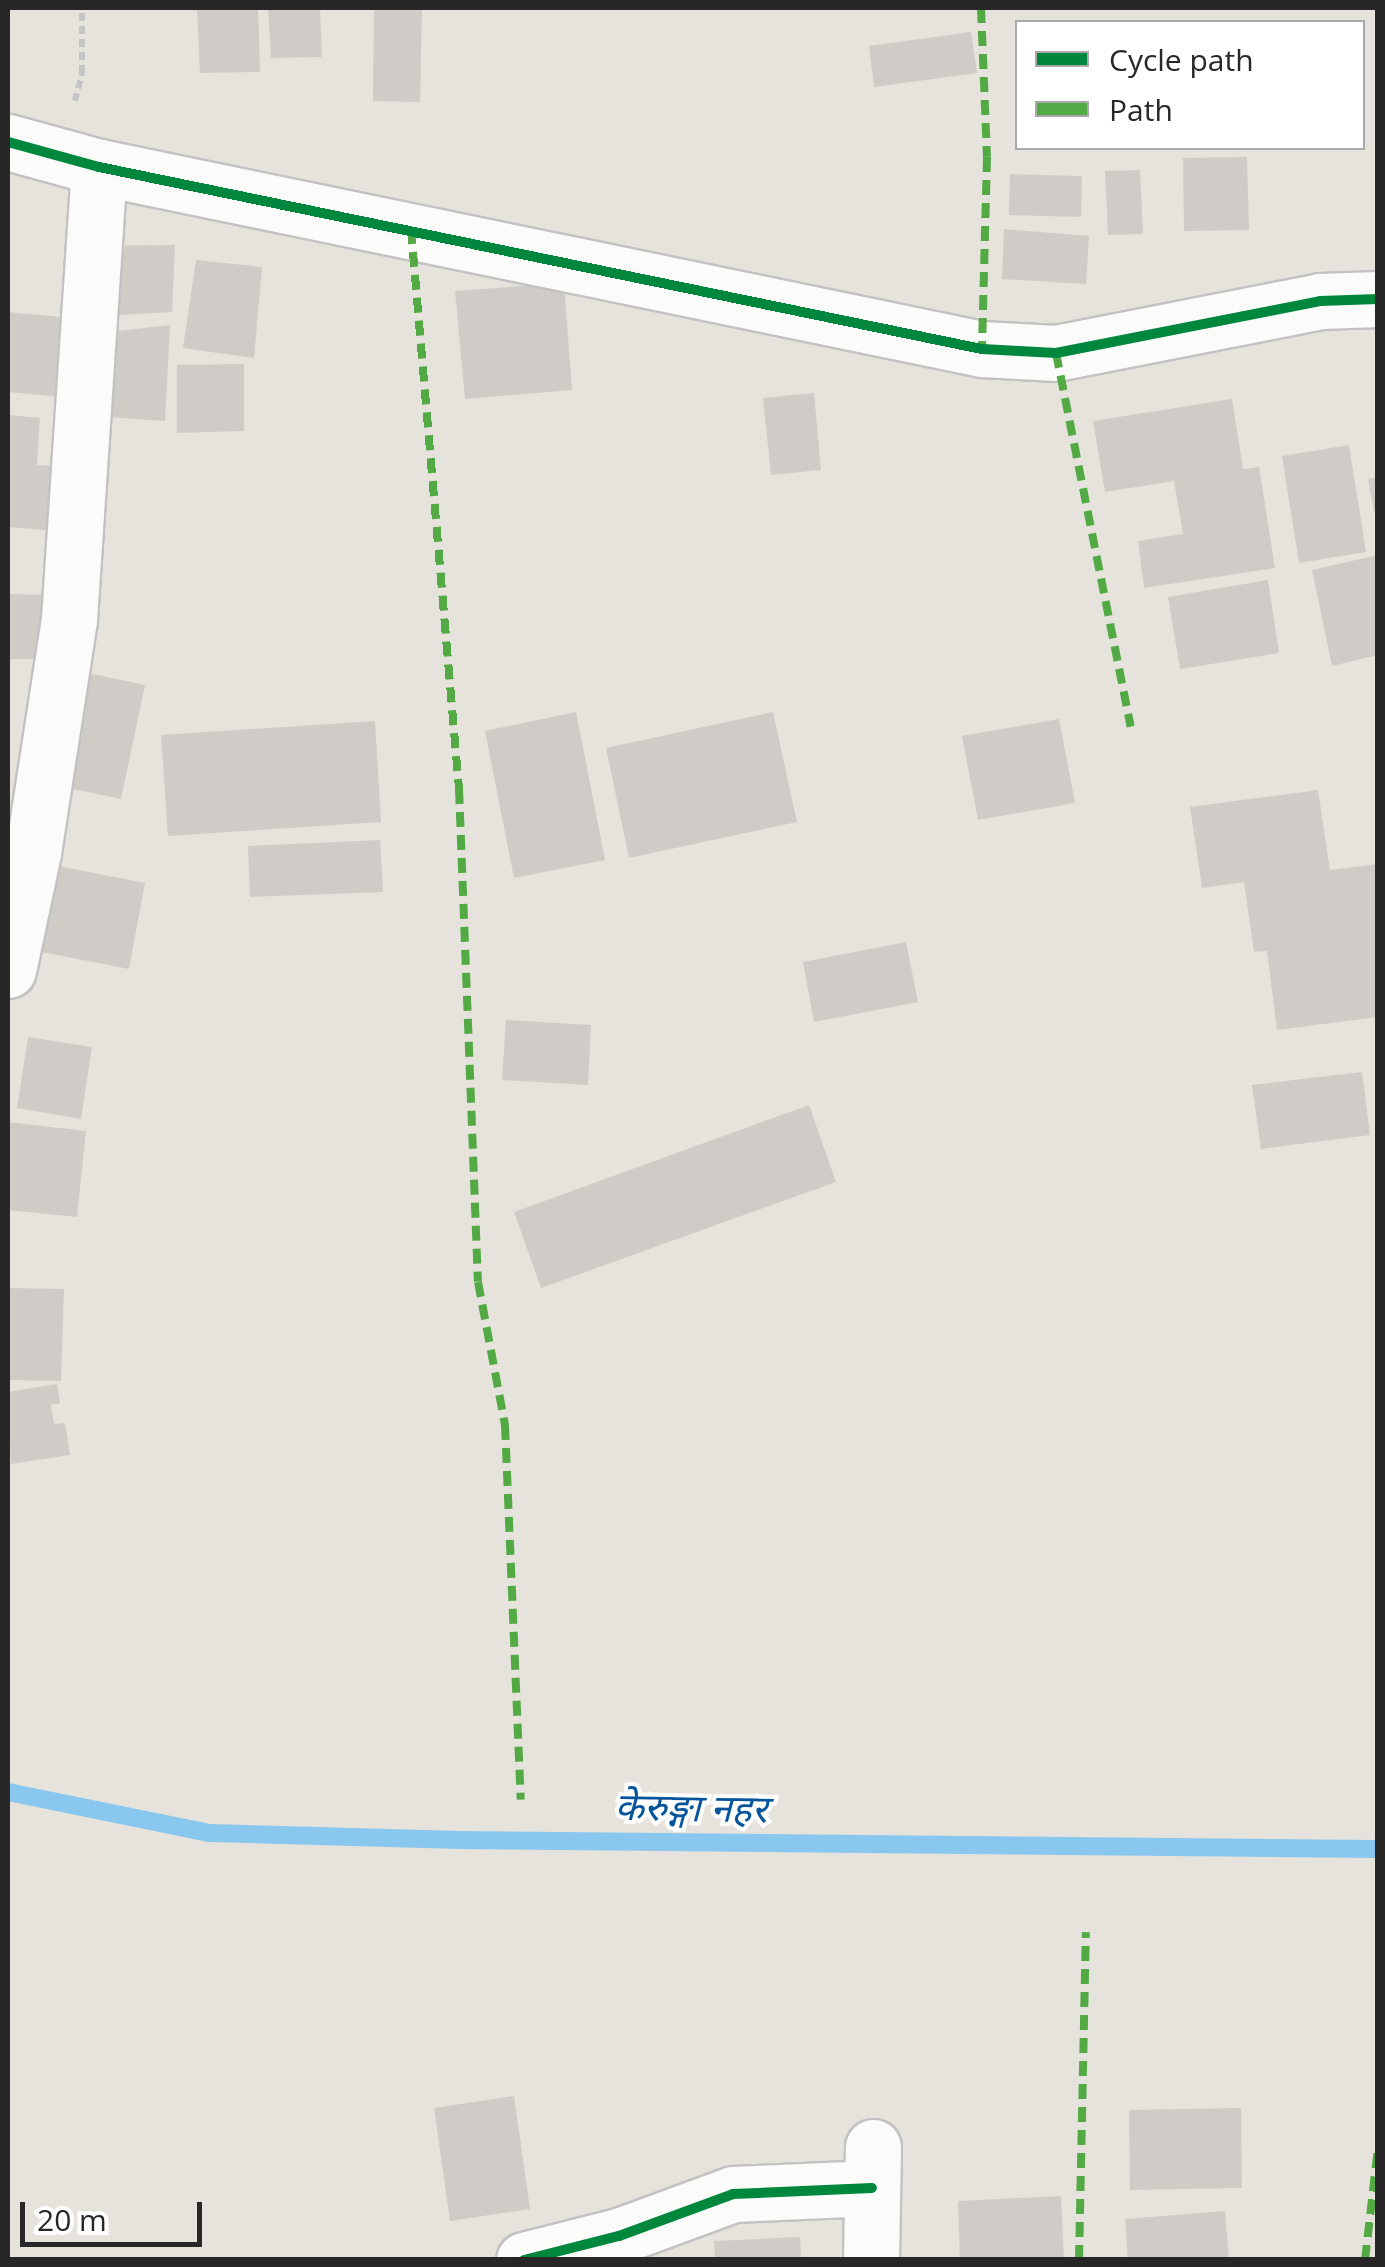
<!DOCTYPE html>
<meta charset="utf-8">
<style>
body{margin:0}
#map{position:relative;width:1385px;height:2267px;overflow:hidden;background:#e6e3dc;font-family:"Open Sans","Noto Sans Devanagari",sans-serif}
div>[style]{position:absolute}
.stream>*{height:18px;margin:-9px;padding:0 9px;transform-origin:9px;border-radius:9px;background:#8ac7ee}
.building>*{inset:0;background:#cfccc7}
.path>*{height:6px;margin-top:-3px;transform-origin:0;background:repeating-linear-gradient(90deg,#c4c4c3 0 8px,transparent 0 13px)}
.roads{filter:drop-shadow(2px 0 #c3c2c2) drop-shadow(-2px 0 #c3c2c2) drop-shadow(0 2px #c3c2c2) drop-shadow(0 -2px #c3c2c2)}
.minor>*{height:55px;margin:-27.5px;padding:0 27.5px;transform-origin:27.5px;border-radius:27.5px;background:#fbfbfa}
.quiet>*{height:8px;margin-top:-4px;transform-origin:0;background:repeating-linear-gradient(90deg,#53aa44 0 15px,transparent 0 23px)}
.cycleway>*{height:10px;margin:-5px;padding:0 5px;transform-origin:5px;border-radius:5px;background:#00873e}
span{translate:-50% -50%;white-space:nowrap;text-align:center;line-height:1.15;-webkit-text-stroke:8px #fff;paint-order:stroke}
.water-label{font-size:38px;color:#06559c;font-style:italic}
.frame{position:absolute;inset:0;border:10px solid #272727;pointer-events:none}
.legend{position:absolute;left:1015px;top:20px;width:350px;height:130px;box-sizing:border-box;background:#fff;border:2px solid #a9a9a9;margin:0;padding:12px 18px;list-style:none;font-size:30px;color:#272727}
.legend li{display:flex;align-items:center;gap:20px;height:50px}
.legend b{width:50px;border:2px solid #a9a9a9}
.scale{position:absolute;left:20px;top:2202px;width:182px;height:45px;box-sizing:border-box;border:5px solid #272727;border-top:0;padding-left:12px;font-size:30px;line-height:35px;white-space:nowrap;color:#272727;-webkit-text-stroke:8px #fff;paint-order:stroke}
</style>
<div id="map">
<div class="stream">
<div style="left:8px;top:1792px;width:206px;rotate:11.5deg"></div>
<div style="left:210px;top:1833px;width:250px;rotate:1.6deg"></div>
<div style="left:460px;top:1840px;width:918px;rotate:0.56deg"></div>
</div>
<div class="building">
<div style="clip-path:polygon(197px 8px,258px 8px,260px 72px,200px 73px)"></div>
<div style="clip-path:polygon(268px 8px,320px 8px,322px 57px,271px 58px)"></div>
<div style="clip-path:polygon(374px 8px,422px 8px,420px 102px,373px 101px)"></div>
<div style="clip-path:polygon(971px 32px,977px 73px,874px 87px,869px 46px)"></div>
<div style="clip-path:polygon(1247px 157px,1249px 230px,1184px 231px,1183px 158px)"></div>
<div style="clip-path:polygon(1140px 170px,1143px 234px,1108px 235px,1105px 171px)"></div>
<div style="clip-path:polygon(1010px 174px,1082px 176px,1081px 217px,1009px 215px)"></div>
<div style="clip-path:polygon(1004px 229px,1089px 236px,1086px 284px,1002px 279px)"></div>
<div style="clip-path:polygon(175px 245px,172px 312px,104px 316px,100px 246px)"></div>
<div style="clip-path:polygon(196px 260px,262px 267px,254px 358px,183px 348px)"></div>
<div style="clip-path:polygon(564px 283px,572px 390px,465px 399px,455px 291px)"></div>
<div style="clip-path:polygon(8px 312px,82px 319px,75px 398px,8px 392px)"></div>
<div style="clip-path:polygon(170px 325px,165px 421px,94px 416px,100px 333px)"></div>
<div style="clip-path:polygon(244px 364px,244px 431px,177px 433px,177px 365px)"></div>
<div style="clip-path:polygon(814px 393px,821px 470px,771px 475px,763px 398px)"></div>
<div style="clip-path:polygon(1232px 399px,1243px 469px,1259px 467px,1275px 568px,1144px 588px,1138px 541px,1183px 534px,1174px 481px,1105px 492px,1093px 421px)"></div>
<div style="clip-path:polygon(8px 415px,40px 418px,37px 465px,61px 467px,57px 531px,8px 527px)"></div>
<div style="clip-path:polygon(1349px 445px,1366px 552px,1299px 563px,1282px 456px)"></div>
<div style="clip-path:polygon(1378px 477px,1378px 511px,1374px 512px,1368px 479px)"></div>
<div style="clip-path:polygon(1378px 555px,1378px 655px,1332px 666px,1312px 570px)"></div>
<div style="clip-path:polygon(1268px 580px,1279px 653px,1180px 669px,1168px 597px)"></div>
<div style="clip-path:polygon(8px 594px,44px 595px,43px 659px,8px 659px)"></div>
<div style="clip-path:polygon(83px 672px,145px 685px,121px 799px,59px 786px)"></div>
<div style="clip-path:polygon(576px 712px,605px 860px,514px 878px,485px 731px)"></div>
<div style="clip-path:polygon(773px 712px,797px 822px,629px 858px,606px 748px)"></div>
<div style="clip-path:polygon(1059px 719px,1075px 803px,978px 820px,962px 736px)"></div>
<div style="clip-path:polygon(375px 721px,381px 822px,168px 836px,161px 735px)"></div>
<div style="clip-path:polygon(1318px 790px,1330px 870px,1378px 864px,1378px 1017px,1277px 1030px,1267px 951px,1254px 952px,1244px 882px,1202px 888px,1190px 807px)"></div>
<div style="clip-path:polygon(380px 840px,383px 892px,250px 897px,248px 846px)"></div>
<div style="clip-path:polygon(58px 866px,145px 883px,129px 969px,42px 952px)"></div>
<div style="clip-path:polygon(906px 942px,918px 1002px,814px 1022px,803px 962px)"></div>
<div style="clip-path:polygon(506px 1020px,591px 1025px,588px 1085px,502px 1080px)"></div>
<div style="clip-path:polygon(28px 1037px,92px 1047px,81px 1119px,17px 1108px)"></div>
<div style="clip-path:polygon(1362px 1072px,1370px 1135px,1261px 1149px,1252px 1085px)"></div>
<div style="clip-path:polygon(809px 1105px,836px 1182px,541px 1288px,514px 1212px)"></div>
<div style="clip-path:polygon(8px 1122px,86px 1131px,77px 1217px,8px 1210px)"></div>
<div style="clip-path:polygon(8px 1288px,64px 1289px,61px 1381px,8px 1380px)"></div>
<div style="clip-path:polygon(57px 1384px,60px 1403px,51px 1405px,54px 1424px,65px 1423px,70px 1455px,11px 1464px,8px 1392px)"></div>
<div style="clip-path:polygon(514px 2096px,530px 2209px,450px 2221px,434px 2108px)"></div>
<div style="clip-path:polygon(1241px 2108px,1242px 2188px,1130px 2190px,1129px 2110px)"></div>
<div style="clip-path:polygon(1061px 2196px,1064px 2260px,960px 2260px,958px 2201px)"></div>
<div style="clip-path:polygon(1225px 2211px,1229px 2260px,1128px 2260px,1125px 2219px)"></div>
<div style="clip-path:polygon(800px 2237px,801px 2260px,715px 2260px,714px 2241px)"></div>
</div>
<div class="path">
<div style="left:75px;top:101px;width:29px;rotate:-76deg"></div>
<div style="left:82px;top:73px;width:65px;rotate:-90deg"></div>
</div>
<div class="roads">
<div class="minor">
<div style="left:8px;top:142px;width:94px;rotate:15.4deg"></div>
<div style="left:99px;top:167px;width:902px;rotate:11.65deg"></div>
<div style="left:982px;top:349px;width:74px;rotate:3.1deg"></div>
<div style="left:1056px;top:353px;width:269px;rotate:-11.1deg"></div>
<div style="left:1320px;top:301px;width:58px;rotate:-2deg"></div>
<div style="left:8px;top:970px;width:121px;rotate:-78deg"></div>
<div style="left:33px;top:852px;width:236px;rotate:-81.2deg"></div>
<div style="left:69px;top:619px;width:453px;rotate:-86.2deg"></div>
<div style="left:524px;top:2260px;width:98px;rotate:-14.2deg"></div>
<div style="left:619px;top:2236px;width:121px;rotate:-20.2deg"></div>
<div style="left:733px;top:2194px;width:139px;rotate:-2.5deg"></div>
<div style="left:871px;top:2260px;width:113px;rotate:-89deg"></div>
</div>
</div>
<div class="quiet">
<div style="left:981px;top:8px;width:149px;rotate:87.7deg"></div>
<div style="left:987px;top:157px;width:192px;rotate:91.5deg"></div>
<div style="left:411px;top:229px;width:562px;rotate:85.1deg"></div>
<div style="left:459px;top:789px;width:493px;rotate:87.8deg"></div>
<div style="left:478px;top:1282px;width:146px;rotate:79.3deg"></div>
<div style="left:505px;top:1425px;width:375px;rotate:87.6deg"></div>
<div style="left:1056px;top:353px;width:381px;rotate:78.7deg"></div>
<div style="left:1079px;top:2260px;width:328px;rotate:-88.8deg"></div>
<div style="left:1365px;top:2260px;width:113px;rotate:-83.4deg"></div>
</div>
<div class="cycleway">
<div style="left:8px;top:142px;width:94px;rotate:15.4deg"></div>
<div style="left:99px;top:167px;width:902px;rotate:11.65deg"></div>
<div style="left:982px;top:349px;width:74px;rotate:3.1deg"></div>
<div style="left:1056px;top:353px;width:269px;rotate:-11.1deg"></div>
<div style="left:1320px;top:301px;width:58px;rotate:-2deg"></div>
<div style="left:524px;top:2260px;width:98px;rotate:-14.2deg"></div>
<div style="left:619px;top:2236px;width:121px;rotate:-20.2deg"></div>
<div style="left:733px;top:2194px;width:139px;rotate:-2.5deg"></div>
</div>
<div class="water-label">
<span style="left:691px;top:1807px;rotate:1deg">केेरुङ्गा नहर</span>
</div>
<div class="frame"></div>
<ul class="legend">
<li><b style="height:12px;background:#00873e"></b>Cycle path</li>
<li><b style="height:12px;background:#53aa44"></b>Path</li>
</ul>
<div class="scale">20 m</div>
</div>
